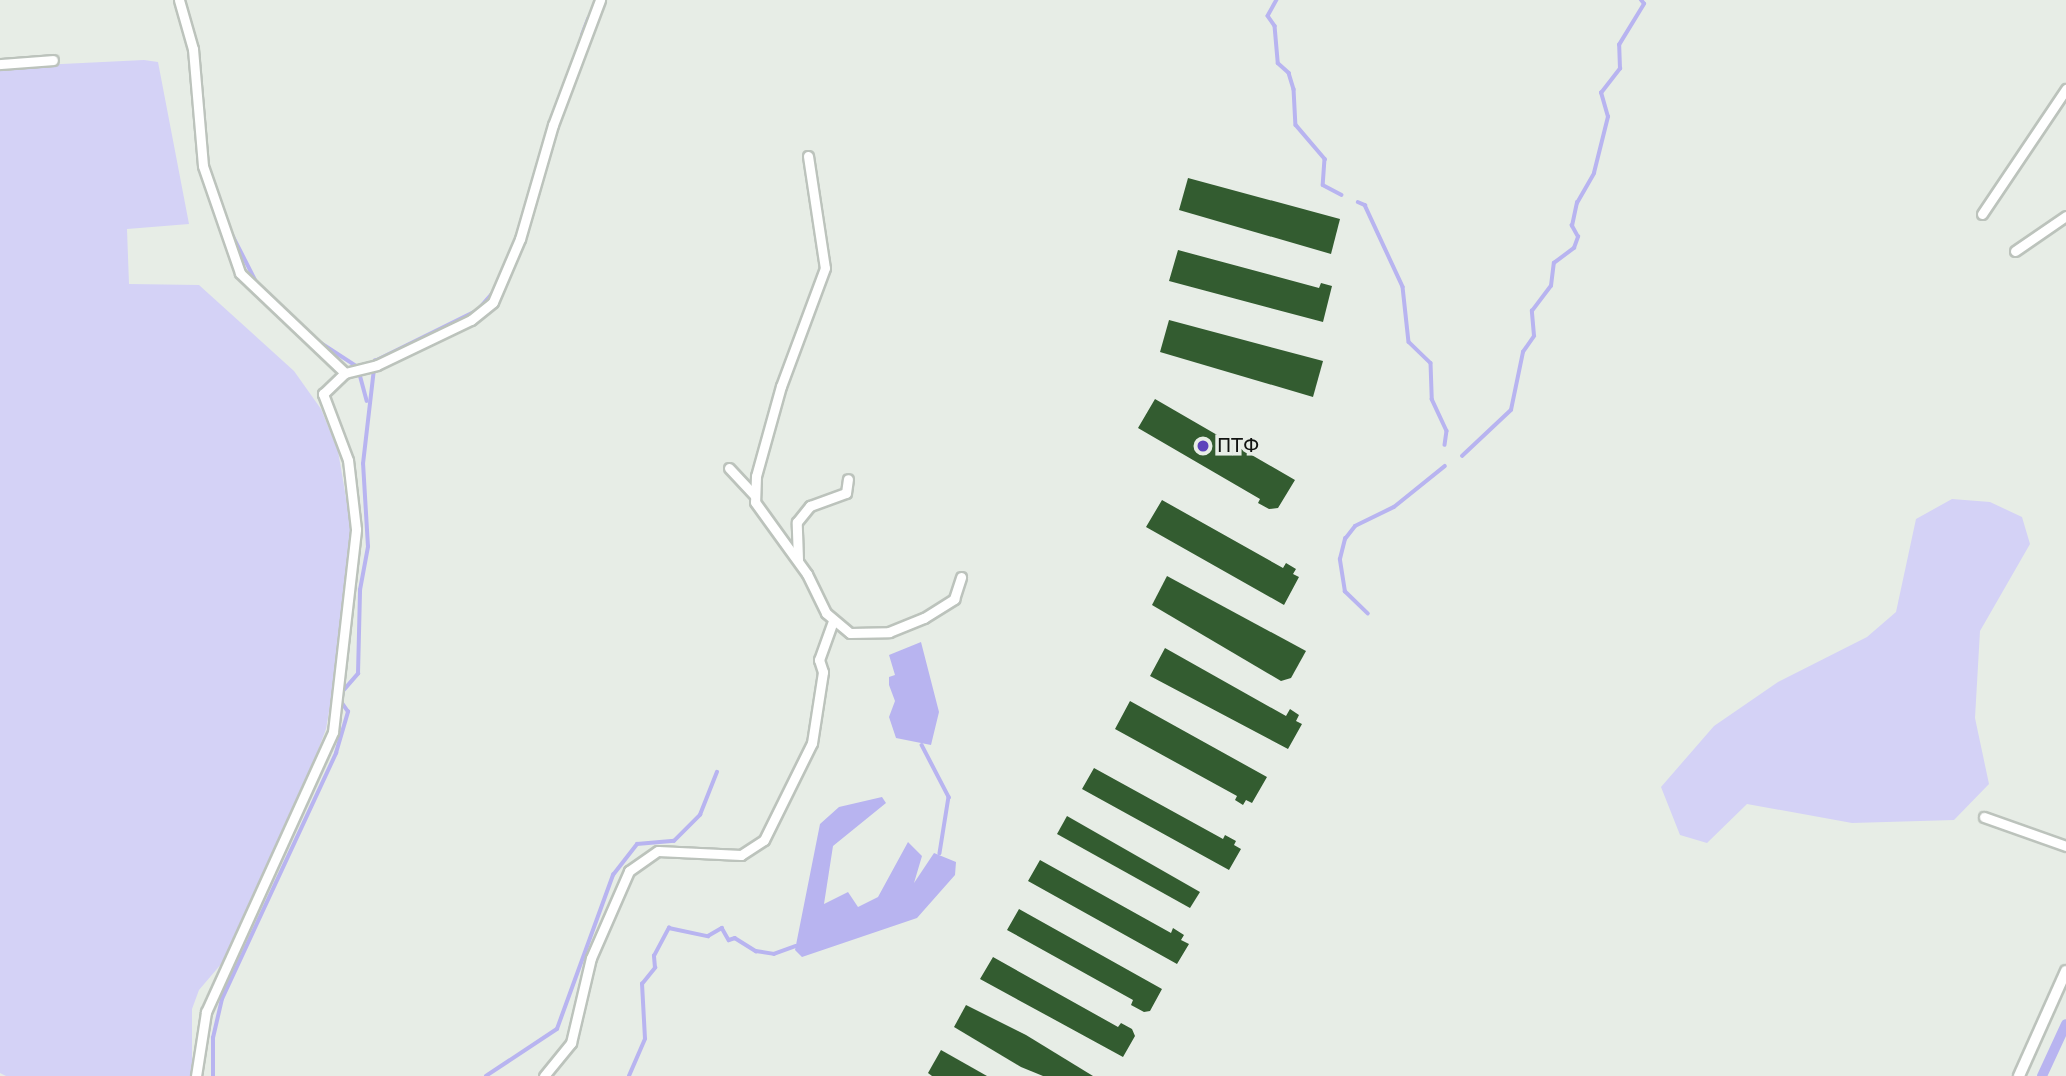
<!DOCTYPE html>
<meta charset="utf-8">
<style>
body{margin:0}
#map{position:relative;width:2066px;height:1076px;overflow:hidden;background:#e7ede6;font-family:"DejaVu Sans",sans-serif}
div>[style]{position:absolute}
.green>*{inset:0;background:#d4d2f6}
.water>*{inset:0;background:#b8b4f0}
.stream>*{height:3.5px;margin:-1.75px;padding:0 1.75px;transform-origin:1.75px;border-radius:1.75px;background:#b8b4f0}
.canal>*{height:10px;margin:-5px;padding:0 5px;transform-origin:5px;border-radius:5px;background:#b8b4f0}
.building>*{inset:0;background:#335c30}
.roads{filter:drop-shadow(2px 0 #bcc3bc) drop-shadow(-2px 0 #bcc3bc) drop-shadow(0 2px #bcc3bc) drop-shadow(0 -2px #bcc3bc)}
.minor>*{height:9px;margin:-4.5px;padding:0 4.5px;transform-origin:4.5px;border-radius:4.5px;background:#fff}
.tertiary>*{height:10px;margin:-5px;padding:0 5px;transform-origin:5px;border-radius:5px;background:#fff}
.dots>*{width:19px;height:19px;translate:-50% -50%;box-sizing:border-box;border:4px solid #e7ede6;border-radius:50%}
span{translate:-50% -50%;white-space:nowrap;text-align:center;line-height:1.15;-webkit-text-stroke:7px #e7ede6;paint-order:stroke}
.poi-label{font-size:19px;color:#111311}
.left{translate:0 -50%;text-align:left}
</style>
<div id="map">
<div class="green">
<div style="clip-path:polygon(144px 60px,158px 62px,189px 224px,127px 229px,129px 284px,199px 285px,294px 371px,321px 409px,338px 451px,351px 527px,344px 624px,326px 729px,306px 782px,222px 963px,199px 990px,192px 1009px,192px 1076px,6px 1076px,0 1073px,0 67px)"></div>
<div style="clip-path:polygon(1952px 499px,1990px 502px,2022px 517px,2030px 544px,1980px 631px,1975px 718px,1989px 784px,1954px 820px,1852px 823px,1747px 804px,1707px 843px,1680px 835px,1661px 787px,1714px 726px,1778px 682px,1867px 637px,1896px 612px,1916px 519px)"></div>
</div>
<div class="water">
<div style="clip-path:polygon(921px 642px,939px 712px,931px 745px,896px 738px,889px 717px,895px 701px,889px 685px,889px 677px,895px 675px,889px 655px)"></div>
<div style="clip-path:polygon(882px 797px,886px 803px,833px 846px,824px 904px,848px 892px,858px 907px,878px 897px,908px 842px,922px 856px,914px 883px,934px 853px,956px 862px,955px 875px,917px 918px,802px 957px,795px 950px,820px 824px,839px 807px)"></div>
</div>
<div class="stream">
<div style="left:1277px;top:0;width:18px;rotate:119deg"></div>
<div style="left:1268px;top:16px;width:12px;rotate:55deg"></div>
<div style="left:1275px;top:26px;width:37px;rotate:85deg"></div>
<div style="left:1278px;top:63px;width:15px;rotate:42deg"></div>
<div style="left:1289px;top:73px;width:17px;rotate:73deg"></div>
<div style="left:1294px;top:89px;width:36px;rotate:87deg"></div>
<div style="left:1296px;top:125px;width:45px;rotate:49.5deg"></div>
<div style="left:1325px;top:159px;width:26px;rotate:94deg"></div>
<div style="left:1323px;top:185px;width:21px;rotate:28deg"></div>
<div style="left:582px;top:35px;width:17px;rotate:-69deg"></div>
<div style="left:206px;top:158px;width:16px;rotate:76deg"></div>
<div style="left:1358px;top:202px;width:8px;rotate:23deg"></div>
<div style="left:1365px;top:205px;width:90px;rotate:65.1deg"></div>
<div style="left:1403px;top:287px;width:55px;rotate:83.8deg"></div>
<div style="left:1409px;top:342px;width:30px;rotate:44deg"></div>
<div style="left:1431px;top:363px;width:36px;rotate:88deg"></div>
<div style="left:1432px;top:399px;width:35px;rotate:65deg"></div>
<div style="left:1447px;top:431px;width:14px;rotate:98deg"></div>
<div style="left:229px;top:228px;width:62px;rotate:63deg"></div>
<div style="left:318px;top:341px;width:48px;rotate:33deg"></div>
<div style="left:358px;top:367px;width:35px;rotate:75deg"></div>
<div style="left:1462px;top:456px;width:67px;rotate:-43.2deg"></div>
<div style="left:1511px;top:410px;width:59px;rotate:-78.3deg"></div>
<div style="left:1523px;top:352px;width:19px;rotate:-55deg"></div>
<div style="left:1534px;top:336px;width:25px;rotate:-95deg"></div>
<div style="left:1532px;top:311px;width:31px;rotate:-53deg"></div>
<div style="left:1551px;top:286px;width:23px;rotate:-83deg"></div>
<div style="left:1554px;top:263px;width:25px;rotate:-37deg"></div>
<div style="left:1574px;top:248px;width:12px;rotate:-70deg"></div>
<div style="left:1578px;top:237px;width:13px;rotate:-119deg"></div>
<div style="left:1572px;top:226px;width:24px;rotate:-78deg"></div>
<div style="left:1577px;top:203px;width:34px;rotate:-60deg"></div>
<div style="left:1594px;top:173px;width:58px;rotate:-76deg"></div>
<div style="left:1608px;top:117px;width:25px;rotate:-106deg"></div>
<div style="left:1601px;top:93px;width:31px;rotate:-52deg"></div>
<div style="left:1620px;top:69px;width:24px;rotate:-92deg"></div>
<div style="left:1619px;top:45px;width:48px;rotate:-58.6deg"></div>
<div style="left:1644px;top:4px;width:5px;rotate:-127deg"></div>
<div style="left:1368px;top:614px;width:32px;rotate:-136deg"></div>
<div style="left:1345px;top:592px;width:33px;rotate:-99deg"></div>
<div style="left:1340px;top:559px;width:21px;rotate:-76deg"></div>
<div style="left:1345px;top:539px;width:16px;rotate:-52deg"></div>
<div style="left:1355px;top:526px;width:43px;rotate:-26deg"></div>
<div style="left:1394px;top:507px;width:65px;rotate:-38.8deg"></div>
<div style="left:922px;top:745px;width:59px;rotate:62.6deg"></div>
<div style="left:949px;top:797px;width:57px;rotate:99.1deg"></div>
<div style="left:213px;top:1076px;width:38px;rotate:-90deg"></div>
<div style="left:213px;top:1038px;width:40px;rotate:-77deg"></div>
<div style="left:222px;top:999px;width:271px;rotate:-65.1deg"></div>
<div style="left:336px;top:753px;width:43px;rotate:-73.7deg"></div>
<div style="left:348px;top:712px;width:12px;rotate:-125deg"></div>
<div style="left:341px;top:702px;width:11px;rotate:-80deg"></div>
<div style="left:343px;top:691px;width:23px;rotate:-49deg"></div>
<div style="left:358px;top:674px;width:84px;rotate:-88.6deg"></div>
<div style="left:360px;top:590px;width:44px;rotate:-79.5deg"></div>
<div style="left:368px;top:547px;width:83px;rotate:-93.4deg"></div>
<div style="left:363px;top:464px;width:104px;rotate:-83.4deg"></div>
<div style="left:375px;top:361px;width:115px;rotate:-26.3deg"></div>
<div style="left:478px;top:310px;width:23px;rotate:-49deg"></div>
<div style="left:486px;top:1076px;width:85px;rotate:-33.5deg"></div>
<div style="left:557px;top:1029px;width:164px;rotate:-70deg"></div>
<div style="left:613px;top:875px;width:39px;rotate:-52deg"></div>
<div style="left:637px;top:844px;width:37px;rotate:-5deg"></div>
<div style="left:674px;top:841px;width:37px;rotate:-45deg"></div>
<div style="left:700px;top:815px;width:46px;rotate:-68.4deg"></div>
<div style="left:629px;top:1076px;width:40px;rotate:-66.6deg"></div>
<div style="left:645px;top:1039px;width:55px;rotate:-93.1deg"></div>
<div style="left:642px;top:984px;width:21px;rotate:-51deg"></div>
<div style="left:655px;top:968px;width:12px;rotate:-95deg"></div>
<div style="left:654px;top:956px;width:32px;rotate:-62deg"></div>
<div style="left:669px;top:928px;width:40px;rotate:12deg"></div>
<div style="left:708px;top:936px;width:16px;rotate:-30deg"></div>
<div style="left:722px;top:928px;width:14px;rotate:60deg"></div>
<div style="left:729px;top:940px;width:6px;rotate:-18deg"></div>
<div style="left:735px;top:938px;width:25px;rotate:32deg"></div>
<div style="left:756px;top:951px;width:18px;rotate:9deg"></div>
<div style="left:774px;top:954px;width:23px;rotate:-20deg"></div>
</div>
<div class="canal">
<div style="left:2042px;top:1076px;width:57px;rotate:-65.2deg"></div>
</div>
<div class="building">
<div style="clip-path:polygon(1188px 178px,1340px 219px,1331px 254px,1179px 210px)"></div>
<div style="clip-path:polygon(1178px 250px,1319px 288px,1321px 283px,1332px 286px,1323px 322px,1169px 281px)"></div>
<div style="clip-path:polygon(1169px 320px,1323px 361px,1313px 397px,1160px 352px)"></div>
<div style="clip-path:polygon(1155px 399px,1295px 480px,1278px 508px,1269px 509px,1258px 503px,1260px 499px,1138px 428px)"></div>
<div style="clip-path:polygon(1162px 500px,1283px 568px,1286px 563px,1296px 569px,1293px 574px,1299px 577px,1284px 605px,1146px 527px)"></div>
<div style="clip-path:polygon(1167px 576px,1306px 651px,1291px 678px,1281px 681px,1152px 605px)"></div>
<div style="clip-path:polygon(1165px 648px,1286px 716px,1290px 709px,1299px 715px,1296px 721px,1302px 724px,1288px 749px,1150px 676px)"></div>
<div style="clip-path:polygon(1130px 701px,1267px 777px,1252px 803px,1246px 800px,1243px 805px,1235px 800px,1237px 796px,1115px 729px)"></div>
<div style="clip-path:polygon(1094px 768px,1223px 839px,1225px 835px,1236px 841px,1234px 845px,1241px 849px,1229px 870px,1082px 789px)"></div>
<div style="clip-path:polygon(1067px 816px,1200px 892px,1190px 908px,1057px 834px)"></div>
<div style="clip-path:polygon(1040px 860px,1171px 933px,1173px 928px,1184px 935px,1181px 940px,1189px 944px,1177px 964px,1028px 881px)"></div>
<div style="clip-path:polygon(1019px 909px,1162px 989px,1150px 1011px,1144px 1012px,1131px 1005px,1133px 1000px,1007px 930px)"></div>
<div style="clip-path:polygon(993px 957px,1118px 1027px,1121px 1023px,1132px 1029px,1135px 1036px,1123px 1057px,980px 979px)"></div>
<div style="clip-path:polygon(966px 1005px,1026px 1035px,1093px 1076px,1043px 1076px,1021px 1067px,954px 1027px)"></div>
<div style="clip-path:polygon(941px 1050px,987px 1076px,932px 1076px,928px 1073px)"></div>
</div>
<div class="roads">
<div class="minor">
<div style="left:179px;top:0;width:51px;rotate:74.1deg"></div>
<div style="left:193px;top:49px;width:117px;rotate:85.1deg"></div>
<div style="left:203px;top:166px;width:113px;rotate:70.9deg"></div>
<div style="left:240px;top:273px;width:145px;rotate:43.6deg"></div>
<div style="left:0;top:64px;width:53px;rotate:-4.3deg"></div>
<div style="left:808px;top:156px;width:113px;rotate:81.4deg"></div>
<div style="left:825px;top:268px;width:126px;rotate:110.4deg"></div>
<div style="left:781px;top:386px;width:93px;rotate:105.5deg"></div>
<div style="left:756px;top:476px;width:26px;rotate:92deg"></div>
<div style="left:755px;top:502px;width:89px;rotate:54.2deg"></div>
<div style="left:807px;top:574px;width:43px;rotate:64deg"></div>
<div style="left:826px;top:613px;width:31px;rotate:40deg"></div>
<div style="left:850px;top:633px;width:39px;rotate:-1deg"></div>
<div style="left:889px;top:632px;width:38px;rotate:-22deg"></div>
<div style="left:924px;top:618px;width:36px;rotate:-32deg"></div>
<div style="left:954px;top:599px;width:23px;rotate:-72deg"></div>
<div style="left:1982px;top:214px;width:151px;rotate:-56.1deg"></div>
<div style="left:2015px;top:251px;width:62px;rotate:-34.5deg"></div>
<div style="left:729px;top:468px;width:38px;rotate:47deg"></div>
<div style="left:798px;top:560px;width:38px;rotate:-92deg"></div>
<div style="left:797px;top:522px;width:21px;rotate:-51deg"></div>
<div style="left:810px;top:506px;width:38px;rotate:-20deg"></div>
<div style="left:846px;top:493px;width:14px;rotate:-82deg"></div>
<div style="left:1984px;top:817px;width:87px;rotate:19.5deg"></div>
<div style="left:196px;top:1076px;width:65px;rotate:-81.1deg"></div>
<div style="left:206px;top:1012px;width:307px;rotate:-65.6deg"></div>
<div style="left:333px;top:732px;width:204px;rotate:-83.5deg"></div>
<div style="left:356px;top:529px;width:69px;rotate:-96.6deg"></div>
<div style="left:348px;top:460px;width:71px;rotate:-110.7deg"></div>
<div style="left:323px;top:394px;width:30px;rotate:-44deg"></div>
<div style="left:345px;top:373px;width:33px;rotate:-14deg"></div>
<div style="left:377px;top:365px;width:104px;rotate:-25.6deg"></div>
<div style="left:471px;top:320px;width:28px;rotate:-39deg"></div>
<div style="left:493px;top:302px;width:69px;rotate:-66.8deg"></div>
<div style="left:520px;top:239px;width:119px;rotate:-73.9deg"></div>
<div style="left:553px;top:125px;width:134px;rotate:-69.4deg"></div>
<div style="left:544px;top:1076px;width:43px;rotate:-50.7deg"></div>
<div style="left:571px;top:1043px;width:87px;rotate:-76.8deg"></div>
<div style="left:591px;top:958px;width:95px;rotate:-66.4deg"></div>
<div style="left:629px;top:871px;width:35px;rotate:-35deg"></div>
<div style="left:658px;top:851px;width:83px;rotate:2.8deg"></div>
<div style="left:741px;top:855px;width:27px;rotate:-33deg"></div>
<div style="left:764px;top:840px;width:108px;rotate:-63.7deg"></div>
<div style="left:812px;top:743px;width:72px;rotate:-81.2deg"></div>
<div style="left:823px;top:672px;width:13px;rotate:-108deg"></div>
<div style="left:819px;top:660px;width:41px;rotate:-70.3deg"></div>
</div>
<div class="tertiary">
<div style="left:2019px;top:1076px;width:115px;rotate:-65.9deg"></div>
</div>
</div>
<div class="dots">
<div style="left:1203px;top:446px;background:#5c43bb"></div>
</div>
<div class="poi-label">
<span class="left" style="left:1217px;top:446px">ПТФ</span>
</div>
</div>
